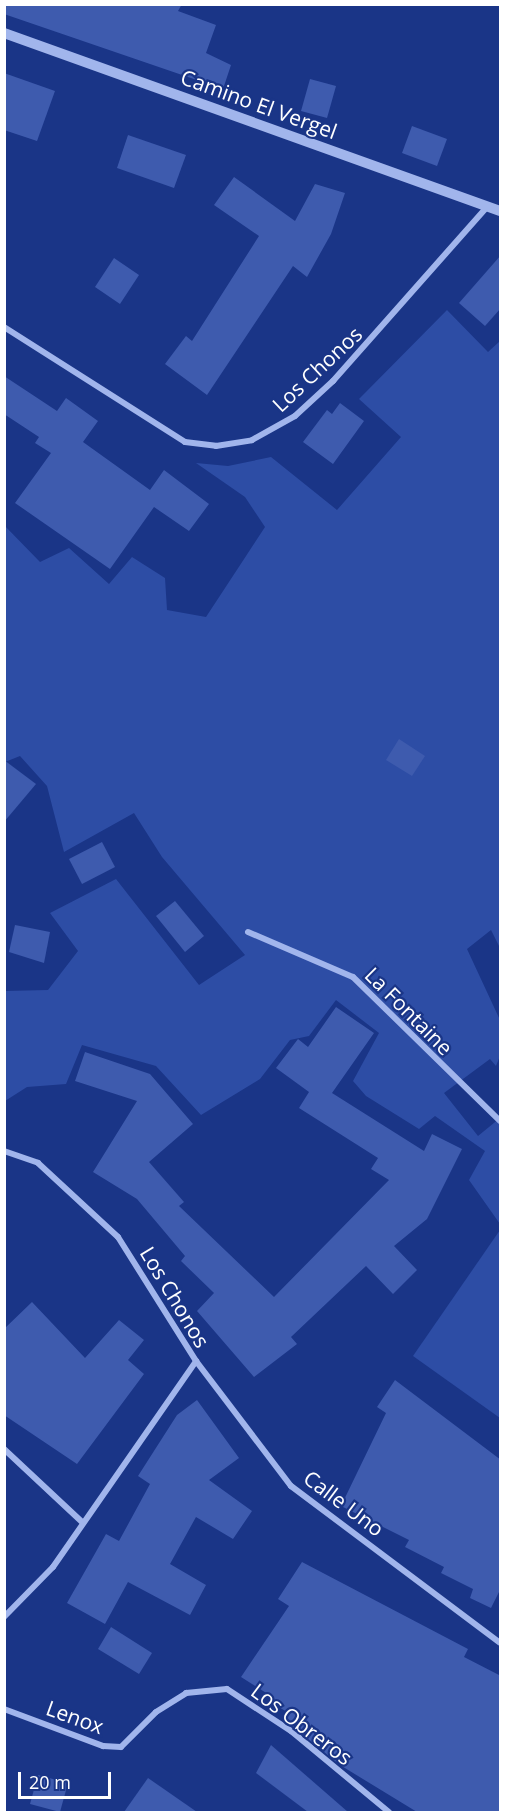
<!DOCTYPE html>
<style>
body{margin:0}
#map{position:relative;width:505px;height:1817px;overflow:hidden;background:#1a3587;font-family:"Open Sans",sans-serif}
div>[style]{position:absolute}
.green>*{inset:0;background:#2d4da5}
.building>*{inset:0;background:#3e5bae}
.minor>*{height:6px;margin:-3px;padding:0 3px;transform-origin:3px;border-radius:3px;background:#a1b5ec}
.tertiary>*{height:10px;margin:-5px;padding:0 5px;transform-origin:5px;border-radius:5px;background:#a1b5ec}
span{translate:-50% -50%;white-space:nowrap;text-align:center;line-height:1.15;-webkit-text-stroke:4.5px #1a3587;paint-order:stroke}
.street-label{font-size:21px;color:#fff}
.frame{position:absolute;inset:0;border:6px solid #fff;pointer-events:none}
.scale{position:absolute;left:18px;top:1772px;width:93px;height:27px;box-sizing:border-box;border:3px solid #fff;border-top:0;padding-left:8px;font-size:18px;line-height:21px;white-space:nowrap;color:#fff;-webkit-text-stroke:4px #1a3587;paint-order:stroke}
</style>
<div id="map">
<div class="green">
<div style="clip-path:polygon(447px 310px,488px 352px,500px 341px,500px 948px,491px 930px,467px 949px,500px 1020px,500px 1056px,496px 1066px,490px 1059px,444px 1093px,478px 1136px,500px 1118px,500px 1224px,469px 1180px,485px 1151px,435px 1116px,419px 1129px,366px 1096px,353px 1081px,379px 1033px,336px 1000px,309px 1036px,290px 1040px,260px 1079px,201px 1115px,156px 1066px,82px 1045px,66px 1084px,27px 1087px,5px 1101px,5px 991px,48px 990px,78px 951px,50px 913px,116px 879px,199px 985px,245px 955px,162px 857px,134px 813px,64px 852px,47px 786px,20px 756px,5px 762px,4px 525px,40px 562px,69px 548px,109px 584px,132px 557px,165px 578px,167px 610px,206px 617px,265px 527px,245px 497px,196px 463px,228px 466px,271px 457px,337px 510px,401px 437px,359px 399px)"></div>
<div style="clip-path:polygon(500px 1230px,500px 1418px,413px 1356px)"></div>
</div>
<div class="building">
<div style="clip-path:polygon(4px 4px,182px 4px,178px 11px,216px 25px,206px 53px,231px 65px,223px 89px,4px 14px)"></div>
<div style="clip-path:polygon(4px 73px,55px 91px,37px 141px,4px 130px)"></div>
<div style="clip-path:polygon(310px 79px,336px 86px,327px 118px,301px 111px)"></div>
<div style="clip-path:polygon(412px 126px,447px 139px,437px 166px,402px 153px)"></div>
<div style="clip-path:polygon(128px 135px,186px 155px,174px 188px,117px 168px)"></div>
<div style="clip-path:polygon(234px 177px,295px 221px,315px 184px,345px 193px,331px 234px,307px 277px,293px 266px,207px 395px,165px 364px,186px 336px,192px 341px,259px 236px,214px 205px)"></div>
<div style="clip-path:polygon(501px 255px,501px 308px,485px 326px,459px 303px)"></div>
<div style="clip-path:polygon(114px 258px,139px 275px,120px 304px,95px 287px)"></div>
<div style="clip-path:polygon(4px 376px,57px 411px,66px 398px,98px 421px,83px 442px,150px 490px,164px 470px,209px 504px,189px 531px,154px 507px,110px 569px,15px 503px,51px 453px,35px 443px,39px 437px,4px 414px)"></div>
<div style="clip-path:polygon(340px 403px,364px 421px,333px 464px,303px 442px,327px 410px,332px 414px)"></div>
<div style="clip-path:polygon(399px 739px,425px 756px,412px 776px,386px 760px)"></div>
<div style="clip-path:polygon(4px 760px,36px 784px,4px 822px)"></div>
<div style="clip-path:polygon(102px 842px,115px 867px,82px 884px,69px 859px)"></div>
<div style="clip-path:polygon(175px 901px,204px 936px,185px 952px,156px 916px)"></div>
<div style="clip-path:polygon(15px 925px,50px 932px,44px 963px,9px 952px)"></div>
<div style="clip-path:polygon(336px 1007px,374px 1033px,332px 1093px,424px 1151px,432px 1134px,462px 1149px,427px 1219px,394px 1246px,417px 1270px,393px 1294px,366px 1266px,291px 1337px,297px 1344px,254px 1377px,197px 1311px,214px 1293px,181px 1261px,185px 1256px,137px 1199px,93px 1172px,137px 1101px,75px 1081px,85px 1052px,150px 1074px,193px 1124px,149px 1162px,184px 1202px,179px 1206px,274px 1297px,389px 1180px,371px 1169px,378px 1158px,299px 1108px,309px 1092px,276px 1068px,298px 1039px,308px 1047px)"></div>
<div style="clip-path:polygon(32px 1302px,85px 1358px,119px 1320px,144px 1340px,128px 1360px,144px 1374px,77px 1464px,4px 1415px,4px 1329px)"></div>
<div style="clip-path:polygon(395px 1380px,501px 1460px,501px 1588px,491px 1608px,470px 1598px,473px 1589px,441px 1573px,444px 1567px,405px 1547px,409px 1540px,341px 1506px,386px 1413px,377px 1407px)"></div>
<div style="clip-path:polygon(197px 1400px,239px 1458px,209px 1480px,252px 1511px,233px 1539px,196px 1517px,170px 1564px,206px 1585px,190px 1615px,128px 1582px,105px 1624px,67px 1603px,106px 1534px,119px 1541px,150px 1484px,138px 1476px,177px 1415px)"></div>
<div style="clip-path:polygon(302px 1562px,468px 1649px,464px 1657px,501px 1676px,501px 1812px,417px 1812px,340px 1765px,285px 1720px,289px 1713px,268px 1701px,271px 1696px,241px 1677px,289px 1606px,278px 1599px)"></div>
<div style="clip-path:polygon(111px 1627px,152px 1653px,139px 1674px,98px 1649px)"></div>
<div style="clip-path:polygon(271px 1745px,348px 1812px,308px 1812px,256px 1773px)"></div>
<div style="clip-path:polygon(38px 1775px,68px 1783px,60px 1812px,30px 1804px)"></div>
<div style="clip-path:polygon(148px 1778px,197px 1812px,124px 1812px)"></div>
</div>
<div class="minor">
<div style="left:4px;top:327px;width:214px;rotate:32.4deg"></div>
<div style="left:185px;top:442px;width:31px;rotate:7deg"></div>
<div style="left:216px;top:446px;width:36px;rotate:-9deg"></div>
<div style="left:252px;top:440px;width:49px;rotate:-29.2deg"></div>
<div style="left:295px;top:416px;width:52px;rotate:-42.6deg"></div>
<div style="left:333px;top:381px;width:232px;rotate:-48.5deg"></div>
<div style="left:248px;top:932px;width:114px;rotate:23.2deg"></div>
<div style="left:353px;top:977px;width:206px;rotate:44.4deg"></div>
<div style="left:4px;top:1151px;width:36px;rotate:19deg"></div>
<div style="left:38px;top:1163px;width:109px;rotate:42.8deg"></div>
<div style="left:118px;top:1237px;width:146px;rotate:57.8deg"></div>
<div style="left:196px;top:1361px;width:157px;rotate:52.8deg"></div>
<div style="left:291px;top:1486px;width:261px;rotate:36.9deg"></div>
<div style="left:4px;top:1449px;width:108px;rotate:43.1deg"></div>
<div style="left:4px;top:1617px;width:70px;rotate:-45.6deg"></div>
<div style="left:53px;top:1567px;width:251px;rotate:-55.2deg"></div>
<div style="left:4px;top:1709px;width:106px;rotate:20.5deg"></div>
<div style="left:103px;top:1746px;width:18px;rotate:3deg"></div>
<div style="left:121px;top:1747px;width:49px;rotate:-45deg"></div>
<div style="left:156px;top:1712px;width:36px;rotate:-32deg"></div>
<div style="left:186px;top:1693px;width:41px;rotate:-5.6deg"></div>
<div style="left:227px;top:1689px;width:77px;rotate:33.3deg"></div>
<div style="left:291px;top:1731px;width:127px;rotate:39.6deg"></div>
</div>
<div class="tertiary">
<div style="left:4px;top:33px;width:527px;rotate:19.74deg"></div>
</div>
<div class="street-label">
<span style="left:259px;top:104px;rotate:20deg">Camino El Vergel</span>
<span style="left:317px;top:369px;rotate:-43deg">Los Chonos</span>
<span style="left:409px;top:1011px;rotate:45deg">La Fontaine</span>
<span style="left:175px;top:1297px;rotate:59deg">Los Chonos</span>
<span style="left:344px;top:1503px;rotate:37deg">Calle Uno</span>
<span style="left:75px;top:1717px;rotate:20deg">Lenox</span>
<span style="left:302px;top:1724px;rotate:37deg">Los Obreros</span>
</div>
<div class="frame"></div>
<div class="scale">20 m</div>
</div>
